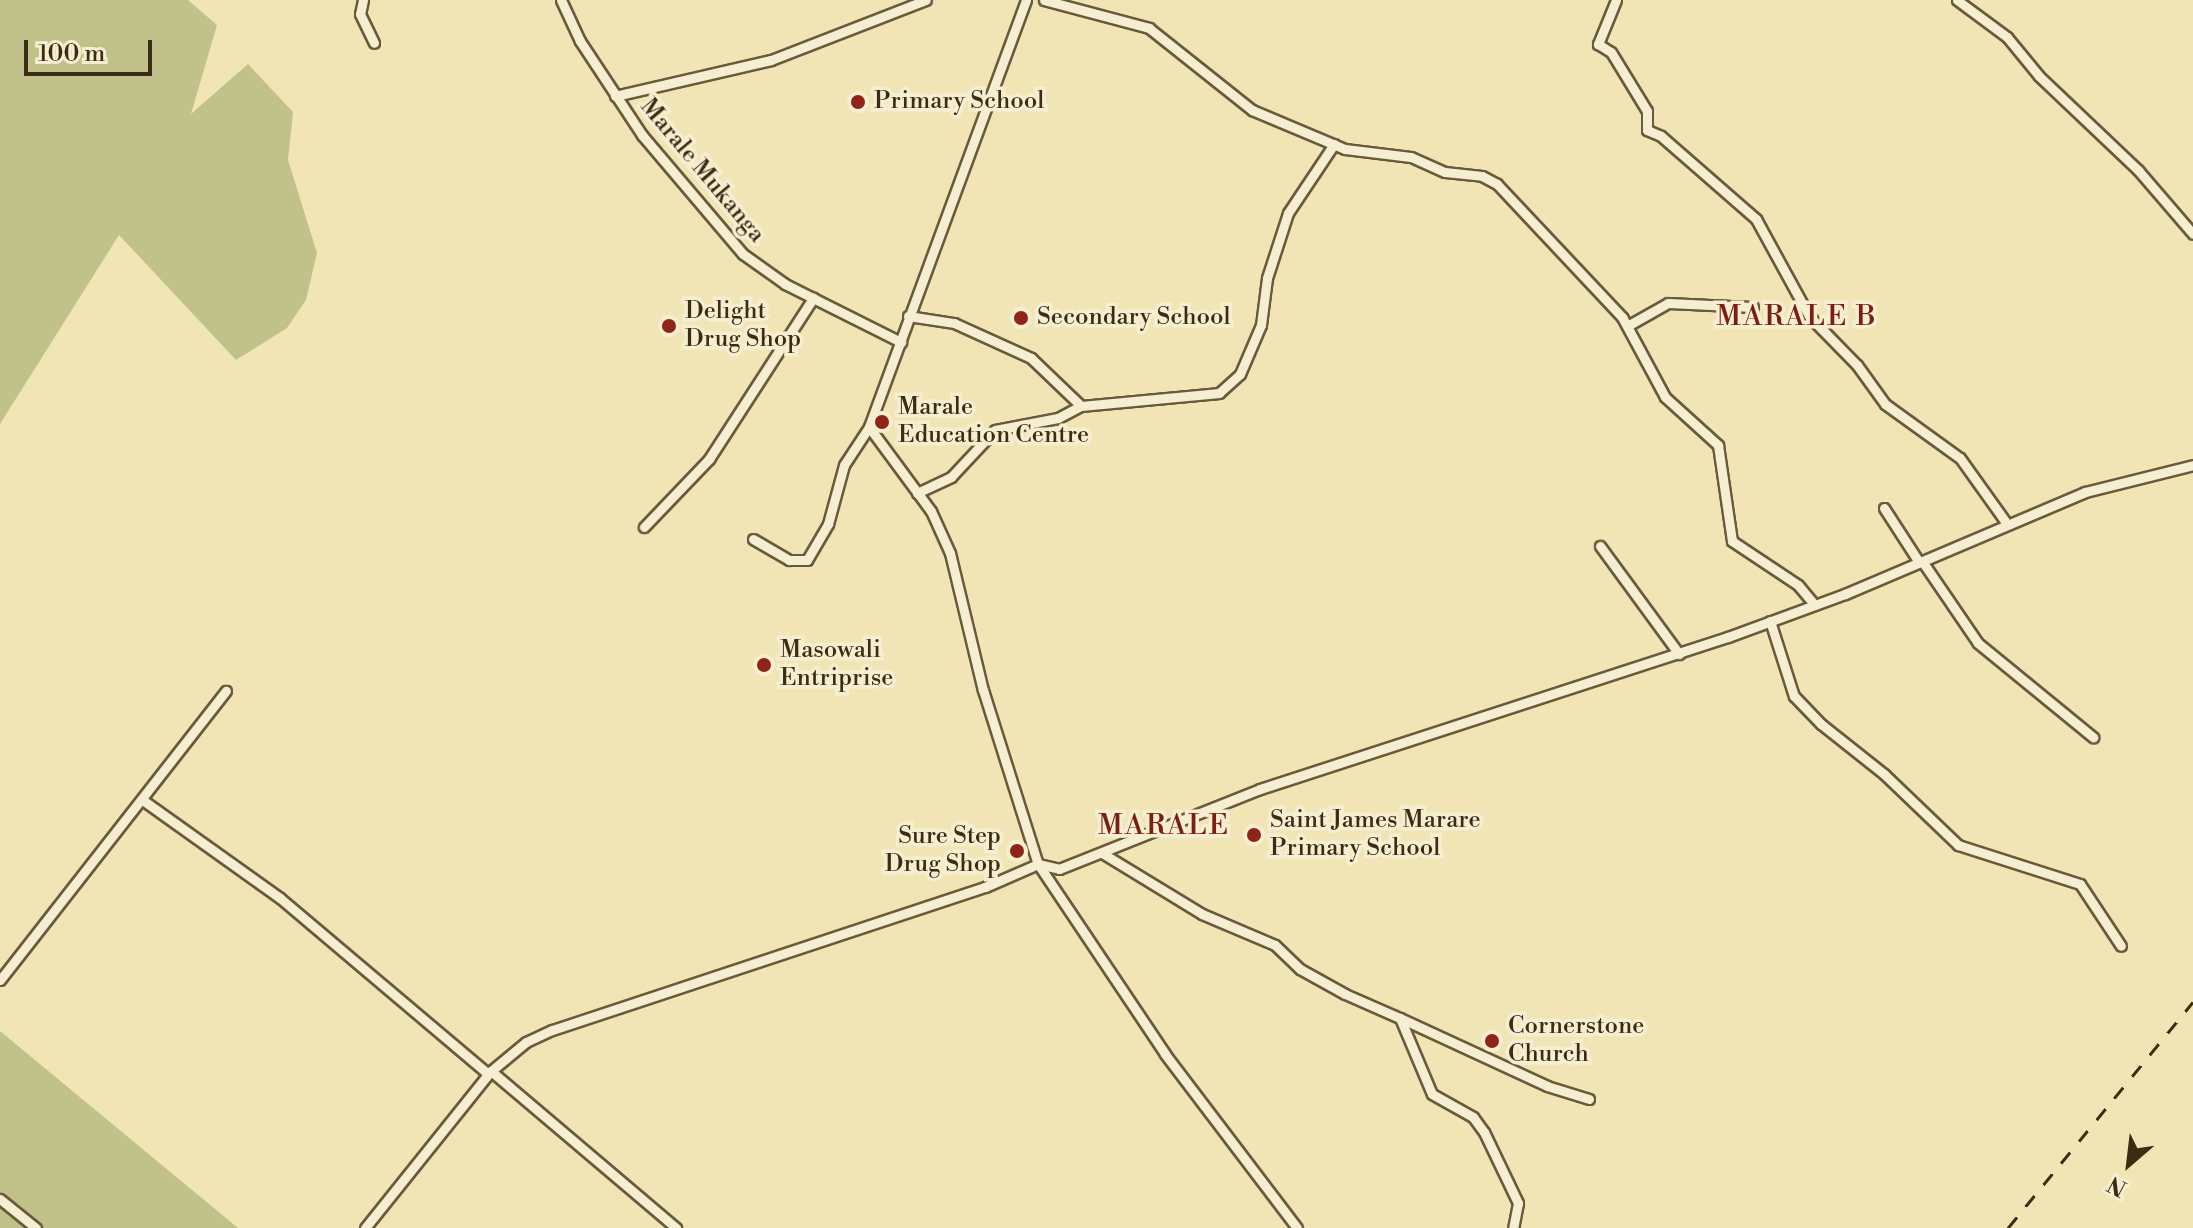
<!DOCTYPE html>
<style>
body{margin:0}
#map{position:relative;width:2193px;height:1228px;overflow:hidden;background:#f1e5b6;font-family:"Libre Bodoni",serif}
div>[style]{position:absolute}
.green>*{inset:0;background:#c1c289}
.roads{filter:drop-shadow(2px 0 #6a5a3c) drop-shadow(-2px 0 #6a5a3c) drop-shadow(0 2px #6a5a3c) drop-shadow(0 -2px #6a5a3c)}
.minor>*{height:9px;margin:-4.5px;padding:0 4.5px;transform-origin:4.5px;border-radius:4.5px;background:#f6eed0}
.rail>*{height:3px;margin-top:-1.5px;transform-origin:0;background:repeating-linear-gradient(90deg,#3d2c14 0 14px,transparent 0 28px)}
.dots>*{width:22px;height:22px;translate:-50% -50%;box-sizing:border-box;border:4px solid #f6eed0;border-radius:50%}
span{translate:-50% -50%;white-space:nowrap;text-align:center;line-height:1.15;-webkit-text-stroke:7px #f6eed0;paint-order:stroke}
.poi-label{font-size:24px;color:#3d2c14}
.left{translate:0 -50%;text-align:left}
.right{translate:-100% -50%;text-align:right}
.street-label{font-size:24px;color:#3d2c14}
.quarter-label{font-size:28px;color:#7a1f14;letter-spacing:2px}
.north{position:absolute;left:2089px;top:1124px;width:80px;height:80px;-webkit-text-stroke:6px #f6eed0;paint-order:stroke;rotate:208deg;font-size:22px;font-weight:700;line-height:32px;text-align:center;color:#3d2c14}
.north::after{content:'';display:block;margin:auto;width:28px;height:36px;background:#3d2c14;clip-path:polygon(50% 0,100% 100%,50% 72%,0 100%)}
.scale{position:absolute;left:24px;top:40px;width:128px;height:36px;box-sizing:border-box;border:4px solid #3d2c14;border-top:0;padding-left:10px;font-size:24px;line-height:28px;white-space:nowrap;color:#3d2c14;-webkit-text-stroke:6px #f6eed0;paint-order:stroke}
</style>
<div id="map">
<div class="green">
<div style="clip-path:polygon(0 0,188px 0,217px 25px,191px 114px,248px 64px,293px 112px,288px 160px,317px 253px,306px 300px,287px 328px,236px 360px,119px 235px,0 424px)"></div>
<div style="clip-path:polygon(0 1031px,238px 1228px,0 1228px)"></div>
</div>
<div class="roads">
<div class="minor">
<div style="left:363px;top:0;width:14px;rotate:102deg"></div>
<div style="left:360px;top:14px;width:32px;rotate:64deg"></div>
<div style="left:561px;top:0;width:45px;rotate:65.1deg"></div>
<div style="left:580px;top:41px;width:113px;rotate:56.6deg"></div>
<div style="left:642px;top:135px;width:156px;rotate:49.7deg"></div>
<div style="left:743px;top:254px;width:52px;rotate:35.5deg"></div>
<div style="left:785px;top:284px;width:130px;rotate:26.6deg"></div>
<div style="left:1026px;top:0;width:455px;rotate:110.2deg"></div>
<div style="left:869px;top:427px;width:104px;rotate:53.6deg"></div>
<div style="left:931px;top:511px;width:46px;rotate:65.7deg"></div>
<div style="left:950px;top:553px;width:141px;rotate:76.5deg"></div>
<div style="left:983px;top:690px;width:182px;rotate:72.5deg"></div>
<div style="left:1038px;top:864px;width:229px;rotate:56.2deg"></div>
<div style="left:1165px;top:1054px;width:218px;rotate:52.8deg"></div>
<div style="left:1044px;top:0;width:109px;rotate:14.9deg"></div>
<div style="left:1149px;top:28px;width:132px;rotate:38.5deg"></div>
<div style="left:1252px;top:110px;width:101px;rotate:22.8deg"></div>
<div style="left:1345px;top:149px;width:66px;rotate:6.9deg"></div>
<div style="left:1411px;top:157px;width:37px;rotate:24deg"></div>
<div style="left:1445px;top:172px;width:37px;rotate:6deg"></div>
<div style="left:1482px;top:176px;width:17px;rotate:28deg"></div>
<div style="left:1497px;top:184px;width:183px;rotate:46.8deg"></div>
<div style="left:1622px;top:317px;width:91px;rotate:61.7deg"></div>
<div style="left:1665px;top:397px;width:72px;rotate:42.2deg"></div>
<div style="left:1718px;top:445px;width:97px;rotate:81.7deg"></div>
<div style="left:1732px;top:541px;width:79px;rotate:33.7deg"></div>
<div style="left:1798px;top:585px;width:26px;rotate:50deg"></div>
<div style="left:1616px;top:0;width:48px;rotate:112.2deg"></div>
<div style="left:1598px;top:44px;width:15px;rotate:32deg"></div>
<div style="left:1611px;top:52px;width:69px;rotate:58.6deg"></div>
<div style="left:1647px;top:111px;width:19px;rotate:90deg"></div>
<div style="left:1647px;top:130px;width:15px;rotate:23deg"></div>
<div style="left:1661px;top:136px;width:126px;rotate:41.1deg"></div>
<div style="left:1756px;top:219px;width:111px;rotate:61.3deg"></div>
<div style="left:1809px;top:316px;width:69px;rotate:45.6deg"></div>
<div style="left:1857px;top:365px;width:48px;rotate:54.3deg"></div>
<div style="left:1885px;top:404px;width:92px;rotate:35.8deg"></div>
<div style="left:1960px;top:458px;width:81px;rotate:54.5deg"></div>
<div style="left:1957px;top:0;width:62px;rotate:36.5deg"></div>
<div style="left:2007px;top:37px;width:50px;rotate:50.6deg"></div>
<div style="left:2039px;top:76px;width:137px;rotate:43.5deg"></div>
<div style="left:2138px;top:170px;width:84px;rotate:49.3deg"></div>
<div style="left:615px;top:96px;width:160px;rotate:-13deg"></div>
<div style="left:771px;top:60px;width:166px;rotate:-21.2deg"></div>
<div style="left:908px;top:316px;width:47px;rotate:8.7deg"></div>
<div style="left:954px;top:323px;width:85px;rotate:24.4deg"></div>
<div style="left:1031px;top:358px;width:69px;rotate:43.8deg"></div>
<div style="left:1081px;top:406px;width:139px;rotate:-5.4deg"></div>
<div style="left:1219px;top:393px;width:28px;rotate:-42deg"></div>
<div style="left:1240px;top:374px;width:53px;rotate:-66.8deg"></div>
<div style="left:1261px;top:325px;width:47px;rotate:-82.7deg"></div>
<div style="left:1267px;top:278px;width:68px;rotate:-72.1deg"></div>
<div style="left:1288px;top:213px;width:83px;rotate:-56.3deg"></div>
<div style="left:1629px;top:325px;width:45px;rotate:-29.4deg"></div>
<div style="left:1668px;top:303px;width:85px;rotate:2.7deg"></div>
<div style="left:917px;top:493px;width:38px;rotate:-25deg"></div>
<div style="left:951px;top:477px;width:64px;rotate:-46.9deg"></div>
<div style="left:995px;top:430px;width:64px;rotate:-10.8deg"></div>
<div style="left:1058px;top:418px;width:26px;rotate:-28deg"></div>
<div style="left:1884px;top:508px;width:64px;rotate:57.1deg"></div>
<div style="left:644px;top:527px;width:94px;rotate:-46.3deg"></div>
<div style="left:709px;top:459px;width:192px;rotate:-57.1deg"></div>
<div style="left:753px;top:539px;width:42px;rotate:30.3deg"></div>
<div style="left:789px;top:560px;width:18px"></div>
<div style="left:807px;top:560px;width:42px;rotate:-59.7deg"></div>
<div style="left:828px;top:524px;width:61px;rotate:-74.8deg"></div>
<div style="left:844px;top:465px;width:45px;rotate:-56.7deg"></div>
<div style="left:1600px;top:546px;width:134px;rotate:53.8deg"></div>
<div style="left:1922px;top:561px;width:99px;rotate:55.7deg"></div>
<div style="left:1978px;top:643px;width:149px;rotate:39.3deg"></div>
<div style="left:1770px;top:621px;width:79px;rotate:72.3deg"></div>
<div style="left:1794px;top:696px;width:39px;rotate:46deg"></div>
<div style="left:1821px;top:724px;width:80px;rotate:38.4deg"></div>
<div style="left:1884px;top:774px;width:103px;rotate:43.8deg"></div>
<div style="left:1958px;top:845px;width:128px;rotate:17.7deg"></div>
<div style="left:2080px;top:884px;width:74px;rotate:56.5deg"></div>
<div style="left:144px;top:801px;width:167px;rotate:35.5deg"></div>
<div style="left:280px;top:898px;width:272px;rotate:40.2deg"></div>
<div style="left:1102px;top:853px;width:117px;rotate:31.4deg"></div>
<div style="left:1202px;top:914px;width:79px;rotate:23deg"></div>
<div style="left:1275px;top:945px;width:35px;rotate:44deg"></div>
<div style="left:1300px;top:969px;width:51px;rotate:29.1deg"></div>
<div style="left:1345px;top:994px;width:60px;rotate:23.6deg"></div>
<div style="left:1400px;top:1018px;width:82px;rotate:67.2deg"></div>
<div style="left:1432px;top:1094px;width:47px;rotate:29.3deg"></div>
<div style="left:1473px;top:1117px;width:19px;rotate:54deg"></div>
<div style="left:1484px;top:1132px;width:79px;rotate:64.4deg"></div>
<div style="left:1518px;top:1203px;width:25px;rotate:101deg"></div>
<div style="left:0;top:980px;width:367px;rotate:-52deg"></div>
<div style="left:1400px;top:1018px;width:162px;rotate:24.8deg"></div>
<div style="left:1547px;top:1086px;width:44px;rotate:17.2deg"></div>
<div style="left:491px;top:1071px;width:243px;rotate:40.3deg"></div>
<div style="left:0;top:1199px;width:46px;rotate:38.9deg"></div>
<div style="left:365px;top:1228px;width:201px;rotate:-51.3deg"></div>
<div style="left:491px;top:1071px;width:45px;rotate:-39.6deg"></div>
<div style="left:526px;top:1042px;width:29px;rotate:-25deg"></div>
<div style="left:552px;top:1030px;width:456px;rotate:-18.3deg"></div>
<div style="left:985px;top:887px;width:58px;rotate:-23.5deg"></div>
<div style="left:1038px;top:864px;width:22px;rotate:13deg"></div>
<div style="left:1059px;top:869px;width:216px;rotate:-21.7deg"></div>
<div style="left:1260px;top:789px;width:492px;rotate:-18deg"></div>
<div style="left:1728px;top:637px;width:125px;rotate:-20.2deg"></div>
<div style="left:1845px;top:594px;width:261px;rotate:-23deg"></div>
<div style="left:2085px;top:492px;width:111px;rotate:-14deg"></div>
</div>
</div>
<div class="rail">
<div style="left:2008px;top:1228px;width:292px;rotate:-50.7deg"></div>
</div>
<div class="dots">
<div style="left:858px;top:102px;background:#8f2418"></div>
<div style="left:1021px;top:318px;background:#8f2418"></div>
<div style="left:669px;top:326px;background:#8f2418"></div>
<div style="left:882px;top:422px;background:#8f2418"></div>
<div style="left:764px;top:665px;background:#8f2418"></div>
<div style="left:1254px;top:835px;background:#8f2418"></div>
<div style="left:1017px;top:851px;background:#8f2418"></div>
<div style="left:1492px;top:1041px;background:#8f2418"></div>
</div>
<div class="poi-label">
<span class="left" style="left:874px;top:102px">Primary School</span>
<span class="left" style="left:685px;top:326px">Delight<br>Drug Shop</span>
<span class="left" style="left:1037px;top:318px">Secondary School</span>
<span class="left" style="left:898px;top:422px">Marale<br>Education Centre</span>
<span class="left" style="left:780px;top:665px">Masowali<br>Entriprise</span>
<span class="left" style="left:1270px;top:835px">Saint James Marare<br>Primary School</span>
<span class="right" style="left:1001px;top:851px">Sure Step<br>Drug Shop</span>
<span class="left" style="left:1508px;top:1041px">Cornerstone<br>Church</span>
</div>
<div class="street-label">
<span style="left:702px;top:171px;rotate:50deg">Marale Mukanga</span>
</div>
<div class="quarter-label">
<span style="left:1797px;top:317px">MARALE B</span>
<span style="left:1164px;top:826px">MARALE</span>
</div>
<div class="north">N</div>
<div class="scale">100 m</div>
</div>
